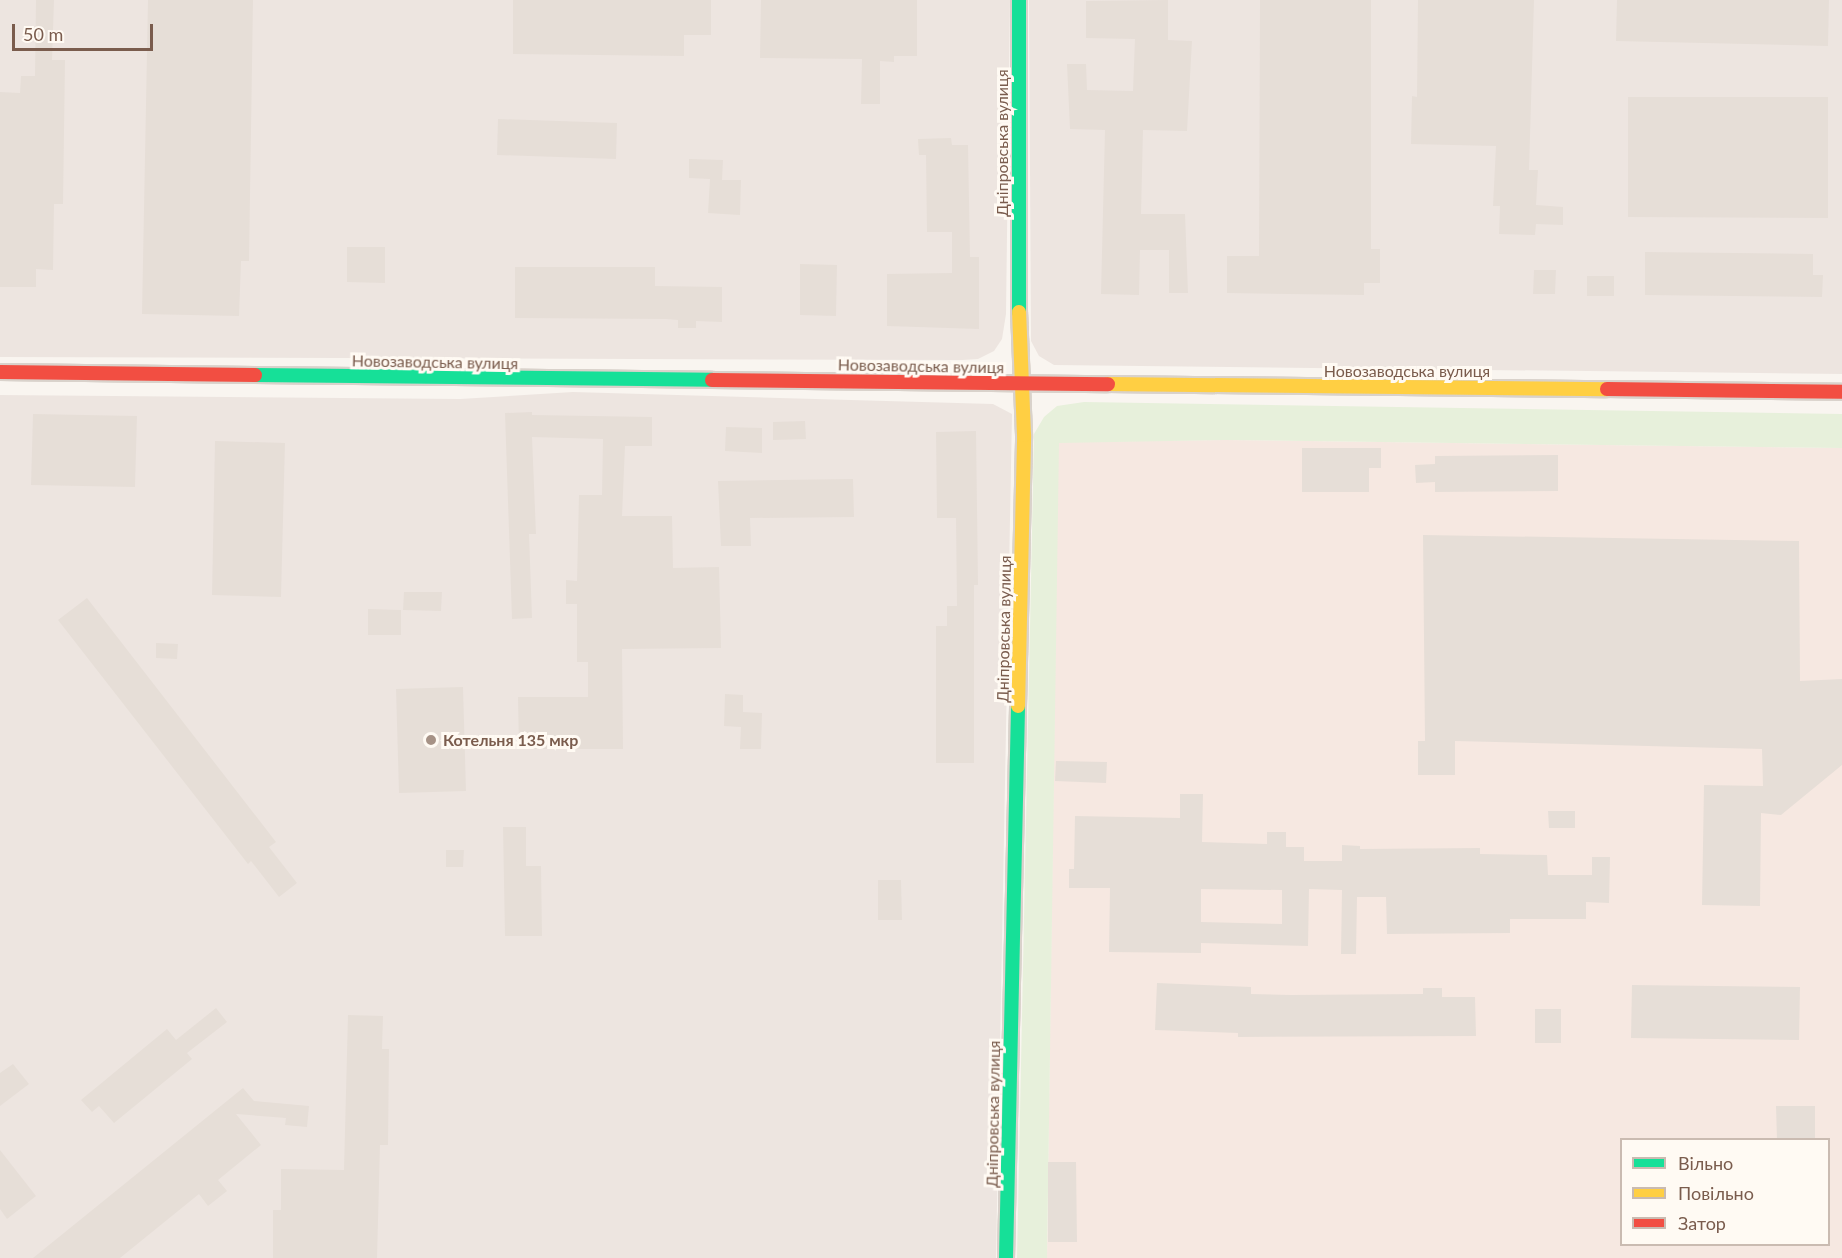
<!DOCTYPE html>
<meta charset="utf-8">
<style>
body{margin:0}
#map{position:relative;width:1842px;height:1258px;overflow:hidden;background:#f9f5f0;font-family:Lato,sans-serif}
div>[style]{position:absolute}
.commercial>*{inset:0;background:#f6e8e1}
.industrial>*{inset:0;background:#ede5e0}
.green>*{inset:0;background:#e7f0db}
.building>*{inset:0;background:#e6ded7}
.roads{filter:drop-shadow(2px 0 #d9d2cb) drop-shadow(-2px 0 #d9d2cb) drop-shadow(0 2px #d9d2cb) drop-shadow(0 -2px #d9d2cb)}
.fast>*{height:14px;margin:-7px;padding:0 7px;transform-origin:7px;border-radius:7px;background:#16e098}
.slow>*{height:14px;margin:-7px;padding:0 7px;transform-origin:7px;border-radius:7px;background:#ffcf43}
.jam>*{height:14px;margin:-7px;padding:0 7px;transform-origin:7px;border-radius:7px;background:#f24e42}
.dots>*{width:16px;height:16px;translate:-50% -50%;box-sizing:border-box;border:3px solid #fffaf3;border-radius:50%}
span{translate:-50% -50%;white-space:nowrap;text-align:center;line-height:1.15;-webkit-text-stroke:6px #fffaf3;paint-order:stroke}
.street-label{font-size:16px;color:#7a5c4d}
.poi-label{font-size:16px;color:#7a5c4d;font-weight:700}
.left{translate:0 -50%;text-align:left}
.legend{position:absolute;left:1620px;top:1138px;width:210px;height:108px;box-sizing:border-box;background:#fffaf3;border:2px solid #cabbb1;margin:0;padding:8px 10px;list-style:none;font-size:18px;color:#7a5c4d}
.legend li{display:flex;align-items:center;gap:12px;height:30px}
.legend b{width:30px;border:2px solid #cabbb1}
.scale{position:absolute;left:12px;top:24px;width:141px;height:27px;box-sizing:border-box;border:3px solid #7a5c4d;border-top:0;padding-left:8px;font-size:18px;line-height:21px;white-space:nowrap;color:#7a5c4d;-webkit-text-stroke:4px #fffaf3;paint-order:stroke}
</style>
<div id="map">
<div class="commercial">
<div style="clip-path:polygon(evenodd,1225px 440px,1842px 448px,1842px 1258px,1047px 1258px,1058px 442px,1225px 440px,1622px 1140px,1828px 1140px,1828px 1244px,1622px 1244px,1622px 1140px)"></div>
</div>
<div class="industrial">
<div style="clip-path:polygon(0 0,1010px 0,1006px 314px,1002px 339px,994px 351px,978px 359px,962px 360px,0 357px)"></div>
<div style="clip-path:polygon(1029px 0,1842px 0,1842px 374px,1054px 365px,1039px 356px,1031px 341px)"></div>
<div style="clip-path:polygon(573px 392px,993px 404px,1012px 414px,996px 1258px,0 1258px,0 395px,460px 399px)"></div>
</div>
<div class="green">
<div style="clip-path:polygon(1084px 402px,1842px 414px,1842px 448px,1225px 440px,1059px 443px,1047px 1258px,1017px 1258px,1034px 434px,1044px 417px,1057px 406px)"></div>
</div>
<div class="building">
<div style="clip-path:polygon(36px 0,54px 0,52px 60px,65px 60px,63px 204px,54px 204px,53px 270px,36px 269px,36px 287px,0 287px,0 92px,20px 93px,21px 76px,35px 76px)"></div>
<div style="clip-path:polygon(148px 0,253px 0,249px 261px,241px 261px,239px 316px,142px 314px)"></div>
<div style="clip-path:polygon(513px 0,711px 0,711px 35px,684px 35px,684px 56px,513px 54px)"></div>
<div style="clip-path:polygon(761px 0,917px 0,917px 56px,894px 56px,894px 62px,880px 61px,880px 104px,861px 104px,862px 59px,760px 58px)"></div>
<div style="clip-path:polygon(1168px 0,1168px 40px,1192px 41px,1187px 131px,1143px 130px,1141px 214px,1185px 214px,1188px 293px,1169px 293px,1169px 250px,1140px 250px,1139px 295px,1101px 294px,1105px 130px,1070px 129px,1067px 64px,1086px 64px,1087px 90px,1133px 91px,1135px 39px,1086px 38px,1086px 1px)"></div>
<div style="clip-path:polygon(1260px 0,1371px 0,1371px 249px,1380px 249px,1380px 283px,1364px 283px,1364px 295px,1227px 293px,1227px 256px,1259px 256px)"></div>
<div style="clip-path:polygon(1418px 0,1534px 0,1529px 170px,1538px 170px,1536px 205px,1563px 207px,1563px 225px,1536px 224px,1535px 235px,1499px 234px,1500px 206px,1493px 206px,1496px 146px,1411px 144px,1412px 96px,1417px 97px)"></div>
<div style="clip-path:polygon(1617px 0,1829px 0,1828px 46px,1616px 41px)"></div>
<div style="clip-path:polygon(1628px 97px,1828px 97px,1828px 218px,1628px 217px)"></div>
<div style="clip-path:polygon(498px 119px,617px 123px,616px 159px,497px 155px)"></div>
<div style="clip-path:polygon(951px 138px,952px 145px,968px 145px,970px 257px,979px 257px,979px 329px,887px 326px,887px 274px,952px 273px,952px 232px,927px 232px,926px 155px,919px 155px,918px 139px)"></div>
<div style="clip-path:polygon(689px 159px,723px 160px,722px 180px,741px 180px,740px 215px,708px 213px,710px 179px,689px 178px)"></div>
<div style="clip-path:polygon(347px 247px,385px 247px,385px 283px,347px 282px)"></div>
<div style="clip-path:polygon(1645px 252px,1813px 254px,1813px 275px,1823px 275px,1822px 297px,1645px 295px)"></div>
<div style="clip-path:polygon(800px 264px,837px 265px,836px 316px,800px 315px)"></div>
<div style="clip-path:polygon(515px 267px,655px 267px,655px 286px,722px 287px,722px 322px,696px 321px,696px 328px,678px 328px,678px 320px,666px 319px,515px 318px)"></div>
<div style="clip-path:polygon(1534px 270px,1556px 270px,1555px 294px,1533px 294px)"></div>
<div style="clip-path:polygon(1587px 276px,1614px 276px,1614px 296px,1587px 296px)"></div>
<div style="clip-path:polygon(532px 412px,532px 415px,652px 417px,652px 446px,625px 446px,622px 516px,672px 516px,673px 568px,719px 567px,721px 648px,622px 649px,623px 749px,519px 749px,518px 697px,588px 697px,588px 662px,577px 662px,577px 604px,566px 604px,566px 580px,577px 581px,579px 495px,602px 495px,603px 439px,532px 437px,536px 534px,529px 534px,532px 618px,512px 619px,505px 413px)"></div>
<div style="clip-path:polygon(33px 414px,137px 416px,135px 487px,31px 485px)"></div>
<div style="clip-path:polygon(805px 421px,806px 439px,773px 440px,773px 422px)"></div>
<div style="clip-path:polygon(726px 427px,762px 428px,762px 453px,725px 451px)"></div>
<div style="clip-path:polygon(976px 431px,978px 585px,974px 585px,974px 763px,936px 763px,936px 626px,947px 626px,947px 606px,957px 606px,956px 518px,937px 518px,936px 432px)"></div>
<div style="clip-path:polygon(215px 441px,285px 443px,281px 597px,212px 595px)"></div>
<div style="clip-path:polygon(1302px 448px,1381px 448px,1381px 468px,1369px 468px,1369px 492px,1302px 492px)"></div>
<div style="clip-path:polygon(1558px 455px,1558px 491px,1435px 492px,1435px 482px,1416px 483px,1415px 465px,1435px 464px,1435px 456px)"></div>
<div style="clip-path:polygon(853px 479px,854px 517px,750px 518px,751px 546px,721px 546px,718px 481px)"></div>
<div style="clip-path:polygon(1423px 535px,1799px 541px,1800px 681px,1842px 679px,1842px 765px,1781px 815px,1761px 813px,1760px 906px,1702px 905px,1704px 785px,1763px 786px,1762px 749px,1455px 741px,1455px 775px,1418px 775px,1418px 741px,1425px 741px)"></div>
<div style="clip-path:polygon(404px 592px,442px 592px,441px 611px,403px 610px)"></div>
<div style="clip-path:polygon(87px 598px,276px 842px,269px 847px,297px 883px,279px 897px,251px 861px,248px 864px,58px 620px)"></div>
<div style="clip-path:polygon(368px 609px,401px 610px,401px 635px,368px 635px)"></div>
<div style="clip-path:polygon(156px 643px,178px 644px,177px 659px,156px 658px)"></div>
<div style="clip-path:polygon(463px 687px,466px 791px,399px 793px,396px 689px)"></div>
<div style="clip-path:polygon(725px 694px,743px 695px,743px 712px,762px 713px,761px 749px,740px 749px,741px 727px,724px 726px)"></div>
<div style="clip-path:polygon(1056px 761px,1107px 762px,1106px 783px,1055px 781px)"></div>
<div style="clip-path:polygon(evenodd,1180px 794px,1203px 794px,1202px 842px,1267px 844px,1267px 832px,1286px 832px,1286px 847px,1304px 847px,1304px 861px,1342px 861px,1342px 845px,1360px 846px,1360px 849px,1480px 848px,1480px 854px,1547px 855px,1548px 875px,1592px 875px,1592px 857px,1610px 857px,1609px 903px,1586px 902px,1586px 919px,1510px 919px,1510px 933px,1387px 934px,1386px 897px,1357px 897px,1356px 954px,1341px 954px,1342px 890px,1309px 889px,1308px 946px,1201px 943px,1201px 953px,1109px 952px,1110px 888px,1069px 888px,1069px 869px,1074px 869px,1075px 816px,1180px 818px,1180px 794px,1201px 889px,1282px 890px,1282px 924px,1201px 922px,1201px 889px)"></div>
<div style="clip-path:polygon(1548px 811px,1575px 811px,1575px 828px,1549px 828px)"></div>
<div style="clip-path:polygon(503px 827px,526px 827px,526px 866px,541px 866px,542px 936px,505px 936px)"></div>
<div style="clip-path:polygon(446px 850px,464px 850px,463px 867px,446px 867px)"></div>
<div style="clip-path:polygon(878px 880px,901px 880px,902px 920px,878px 920px)"></div>
<div style="clip-path:polygon(1157px 983px,1251px 987px,1251px 994px,1291px 995px,1423px 994px,1423px 988px,1442px 988px,1442px 997px,1475px 997px,1476px 1036px,1238px 1037px,1238px 1033px,1155px 1030px)"></div>
<div style="clip-path:polygon(1632px 985px,1800px 987px,1799px 1040px,1631px 1038px)"></div>
<div style="clip-path:polygon(216px 1008px,227px 1022px,187px 1053px,192px 1059px,114px 1123px,99px 1106px,92px 1112px,81px 1100px,167px 1029px,176px 1040px)"></div>
<div style="clip-path:polygon(1535px 1009px,1561px 1009px,1561px 1043px,1535px 1043px)"></div>
<div style="clip-path:polygon(348px 1015px,383px 1016px,382px 1049px,389px 1049px,388px 1145px,380px 1145px,377px 1258px,273px 1258px,273px 1210px,281px 1210px,281px 1169px,344px 1170px)"></div>
<div style="clip-path:polygon(13px 1064px,29px 1084px,0 1106px,0 1073px)"></div>
<div style="clip-path:polygon(243px 1088px,254px 1101px,309px 1106px,307px 1127px,285px 1125px,286px 1118px,236px 1114px,261px 1145px,218px 1180px,227px 1191px,208px 1206px,199px 1194px,120px 1258px,33px 1258px)"></div>
<div style="clip-path:polygon(1776px 1106px,1815px 1106px,1815px 1140px,1777px 1140px)"></div>
<div style="clip-path:polygon(0 1150px,36px 1196px,7px 1219px,0 1209px)"></div>
<div style="clip-path:polygon(1048px 1162px,1076px 1162px,1077px 1242px,1048px 1242px)"></div>
</div>
<div class="roads">
<div class="fast">
<div style="left:1019px;top:0;width:312px;rotate:90deg"></div>
<div style="left:255px;top:375px;width:457px;rotate:0.6deg"></div>
<div style="left:1006px;top:1258px;width:552px;rotate:-88.75deg"></div>
</div>
<div class="slow">
<div style="left:1108px;top:384px;width:499px;rotate:0.6deg"></div>
<div style="left:1018px;top:706px;width:271px;rotate:-88.7deg"></div>
<div style="left:1024px;top:435px;width:123px;rotate:-92.3deg"></div>
</div>
<div class="jam">
<div style="left:0;top:372px;width:255px;rotate:0.7deg"></div>
<div style="left:712px;top:380px;width:396px;rotate:0.6deg"></div>
<div style="left:1607px;top:389px;width:235px;rotate:0.7deg"></div>
</div>
</div>
<div class="dots">
<div style="left:431px;top:740px;background:#a69286"></div>
</div>
<div class="street-label">
<span style="left:1002px;top:143px;rotate:-90deg">Дніпровська вулиця</span>
<span style="left:435px;top:362px;rotate:1deg">Новозаводська вулиця</span>
<span style="left:921px;top:366px;rotate:1deg">Новозаводська вулиця</span>
<span style="left:1407px;top:371px">Новозаводська вулиця</span>
<span style="left:1004px;top:629px;rotate:-89deg">Дніпровська вулиця</span>
<span style="left:993px;top:1114px;rotate:-89deg">Дніпровська вулиця</span>
</div>
<div class="poi-label">
<span class="left" style="left:443px;top:740px">Котельня 135 мкр</span>
</div>
<ul class="legend">
<li><b style="height:8px;background:#16e098"></b>Вільно</li>
<li><b style="height:8px;background:#ffcf43"></b>Повільно</li>
<li><b style="height:8px;background:#f24e42"></b>Затор</li>
</ul>
<div class="scale">50 m</div>
</div>
